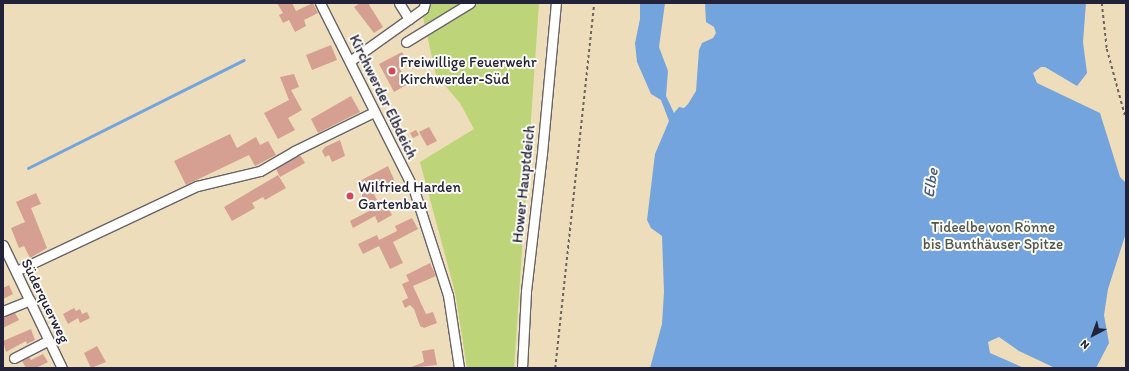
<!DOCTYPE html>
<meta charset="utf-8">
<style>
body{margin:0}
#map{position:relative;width:1129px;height:371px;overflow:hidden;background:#edddba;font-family:Itim,sans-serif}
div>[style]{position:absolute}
.green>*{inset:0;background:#bdd478}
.water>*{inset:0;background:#73a4de}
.stream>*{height:2.5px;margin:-1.25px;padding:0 1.25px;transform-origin:1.25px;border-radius:1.25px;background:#73a4de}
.building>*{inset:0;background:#d5a092}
.path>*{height:1.5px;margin-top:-0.75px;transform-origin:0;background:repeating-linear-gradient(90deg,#696367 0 3px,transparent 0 6px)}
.roads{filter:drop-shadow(1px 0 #696367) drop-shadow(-1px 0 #696367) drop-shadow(0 1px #696367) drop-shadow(0 -1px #696367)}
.minor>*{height:9px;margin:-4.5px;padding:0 4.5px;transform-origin:4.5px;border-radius:4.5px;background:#fff}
.dots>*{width:11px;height:11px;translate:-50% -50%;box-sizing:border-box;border:2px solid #fdfcf7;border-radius:50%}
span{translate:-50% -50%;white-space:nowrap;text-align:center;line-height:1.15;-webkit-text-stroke:4px #fdfcf7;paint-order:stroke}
.poi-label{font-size:15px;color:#22223b}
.left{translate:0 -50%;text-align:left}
.street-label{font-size:15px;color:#22223b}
.park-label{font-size:15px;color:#50574d}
.water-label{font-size:16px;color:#465c84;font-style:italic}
.frame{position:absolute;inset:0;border:4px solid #22223b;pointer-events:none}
.north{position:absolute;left:1073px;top:315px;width:40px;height:40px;-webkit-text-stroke:3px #fdfcf7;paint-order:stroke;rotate:221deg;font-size:11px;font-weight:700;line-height:16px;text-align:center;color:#22223b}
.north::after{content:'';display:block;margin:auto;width:14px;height:18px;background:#22223b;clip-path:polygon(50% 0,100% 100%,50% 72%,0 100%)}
</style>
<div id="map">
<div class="green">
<div style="clip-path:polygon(423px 3px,539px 3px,514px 368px,467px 368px,455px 292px,420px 162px,474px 129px,460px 103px,436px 75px,422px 13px)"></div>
</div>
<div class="water">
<div style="clip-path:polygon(640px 3px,665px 3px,659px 47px,668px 71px,666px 96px,674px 113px,679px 107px,684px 108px,688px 104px,696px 91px,699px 50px,702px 43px,713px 38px,716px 33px,714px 27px,706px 22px,705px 3px,1086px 3px,1083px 42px,1087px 73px,1077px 86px,1045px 67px,1041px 67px,1033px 73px,1037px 83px,1100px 113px,1120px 177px,1126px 183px,1126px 233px,1108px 289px,1104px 315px,1109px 343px,1096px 368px,1055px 368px,1019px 351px,999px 337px,988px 342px,990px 353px,1024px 368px,650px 368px,662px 324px,664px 292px,662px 236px,651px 228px,647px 220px,655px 154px,669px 121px,661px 100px,651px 94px,637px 62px,635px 43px,640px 19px)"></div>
</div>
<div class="stream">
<div style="left:28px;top:168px;width:241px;rotate:-26.6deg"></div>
</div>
<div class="building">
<div style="clip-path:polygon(277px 3px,292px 3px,296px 11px,313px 3px,318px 13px,304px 20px,306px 26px,295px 32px,289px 20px,283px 23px,279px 15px,283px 13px)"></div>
<div style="clip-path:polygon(360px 3px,368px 3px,383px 27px,374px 33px,354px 7px)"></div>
<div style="clip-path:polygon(331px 45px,337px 60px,312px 70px,306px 55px)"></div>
<div style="clip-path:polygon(402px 52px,408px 63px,399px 67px,408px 84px,394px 92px,379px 64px)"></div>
<div style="clip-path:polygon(294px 74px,299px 87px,291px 90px,302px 110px,288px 118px,295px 130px,278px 139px,264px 113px,289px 100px,280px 77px)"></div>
<div style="clip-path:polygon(351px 96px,360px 112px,318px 133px,311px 119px)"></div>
<div style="clip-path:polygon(429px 127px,437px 141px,427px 146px,419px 132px)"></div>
<div style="clip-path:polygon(416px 130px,419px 135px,413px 138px,410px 133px)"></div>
<div style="clip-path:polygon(230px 134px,237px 148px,256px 137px,260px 145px,268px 141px,276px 155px,255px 166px,249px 155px,186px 185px,174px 161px)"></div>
<div style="clip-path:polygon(340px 140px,345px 156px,332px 162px,329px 155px,325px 157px,322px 151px,325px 147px)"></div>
<div style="clip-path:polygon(300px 155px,305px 163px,280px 177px,276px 169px)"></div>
<div style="clip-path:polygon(388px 166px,396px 184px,374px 194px,381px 208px,387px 205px,392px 215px,378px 223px,375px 216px,353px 228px,350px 221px,369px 211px,356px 183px)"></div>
<div style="clip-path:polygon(278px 175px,286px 188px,265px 200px,263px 197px,252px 203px,255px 208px,232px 221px,224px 207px)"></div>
<div style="clip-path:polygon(36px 193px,41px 204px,31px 208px,47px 248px,30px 258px,24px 246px,19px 248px,11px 228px,25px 222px,16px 202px)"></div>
<div style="clip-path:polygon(412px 218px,418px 229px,393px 242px,403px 263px,390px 269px,379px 246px,363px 254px,358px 244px,377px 235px,379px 240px,397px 231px,395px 226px)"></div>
<div style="clip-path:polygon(430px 263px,436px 276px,413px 286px,426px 314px,433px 312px,437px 323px,424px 328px,420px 326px,414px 309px,410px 305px,405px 308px,402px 301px,408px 298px,402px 284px,409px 281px,406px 275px)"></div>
<div style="clip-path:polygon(9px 285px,13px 294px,3px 299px,3px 288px)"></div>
<div style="clip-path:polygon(74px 308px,76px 311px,80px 309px,82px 314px,87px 312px,90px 318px,80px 323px,78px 318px,68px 324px,63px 314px)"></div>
<div style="clip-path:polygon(15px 313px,19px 320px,3px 328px,3px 317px)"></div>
<div style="clip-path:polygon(31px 329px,35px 340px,27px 344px,26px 341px,6px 352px,3px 341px)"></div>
<div style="clip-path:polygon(97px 346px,106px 362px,91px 368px,84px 353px)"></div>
<div style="clip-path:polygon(434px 349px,437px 365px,409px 368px,424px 362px,422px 351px)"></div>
<div style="clip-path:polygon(43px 354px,48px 362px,36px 368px,26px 368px,22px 361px,29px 357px,31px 360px)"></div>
</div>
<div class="path">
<div style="left:1102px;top:3px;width:46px;rotate:83.8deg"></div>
<div style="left:1107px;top:49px;width:73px;rotate:74.8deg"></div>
<div style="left:555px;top:368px;width:367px;rotate:-83.9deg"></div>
</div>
<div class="roads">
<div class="minor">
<div style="left:320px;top:3px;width:209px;rotate:63.3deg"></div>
<div style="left:414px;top:190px;width:110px;rotate:72.1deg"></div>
<div style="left:448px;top:295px;width:74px;rotate:81.4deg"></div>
<div style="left:399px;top:3px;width:19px;rotate:58deg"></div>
<div style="left:406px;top:42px;width:75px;rotate:-31.4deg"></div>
<div style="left:350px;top:61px;width:90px;rotate:-35.5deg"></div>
<div style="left:423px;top:9px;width:6px;rotate:-72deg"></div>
<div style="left:3px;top:245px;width:136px;rotate:64.4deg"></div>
<div style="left:16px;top:271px;width:200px;rotate:-25.2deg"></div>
<div style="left:197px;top:186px;width:65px;rotate:-13.4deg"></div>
<div style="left:260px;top:171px;width:39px;rotate:-30deg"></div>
<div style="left:294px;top:151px;width:89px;rotate:-26deg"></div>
<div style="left:3px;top:311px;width:29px;rotate:-22deg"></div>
<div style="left:14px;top:358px;width:39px;rotate:-27deg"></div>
<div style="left:522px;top:368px;width:77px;rotate:-87deg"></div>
<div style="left:526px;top:291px;width:139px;rotate:-83.4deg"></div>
<div style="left:542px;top:153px;width:151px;rotate:-84.7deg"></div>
</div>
</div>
<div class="dots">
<div style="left:392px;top:71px;background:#d1495b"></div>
<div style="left:350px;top:196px;background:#d1495b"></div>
</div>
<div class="poi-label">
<span class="left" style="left:400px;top:71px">Freiwillige Feuerwehr<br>Kirchwerder-Süd</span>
<span class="left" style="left:358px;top:196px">Wilfried Harden<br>Gartenbau</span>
</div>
<div class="street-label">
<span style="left:383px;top:97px;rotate:64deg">Kirchwerder Elbdeich</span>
<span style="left:524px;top:184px;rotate:-84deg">Hower Hauptdeich</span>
<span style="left:45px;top:301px;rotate:64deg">Süderquerweg</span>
</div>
<div class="park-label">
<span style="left:993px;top:236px">Tideelbe von Rönne<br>bis Bunthäuser Spitze</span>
</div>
<div class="water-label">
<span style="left:931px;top:183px;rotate:-81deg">Elbe</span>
</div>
<div class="frame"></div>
<div class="north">N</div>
</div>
